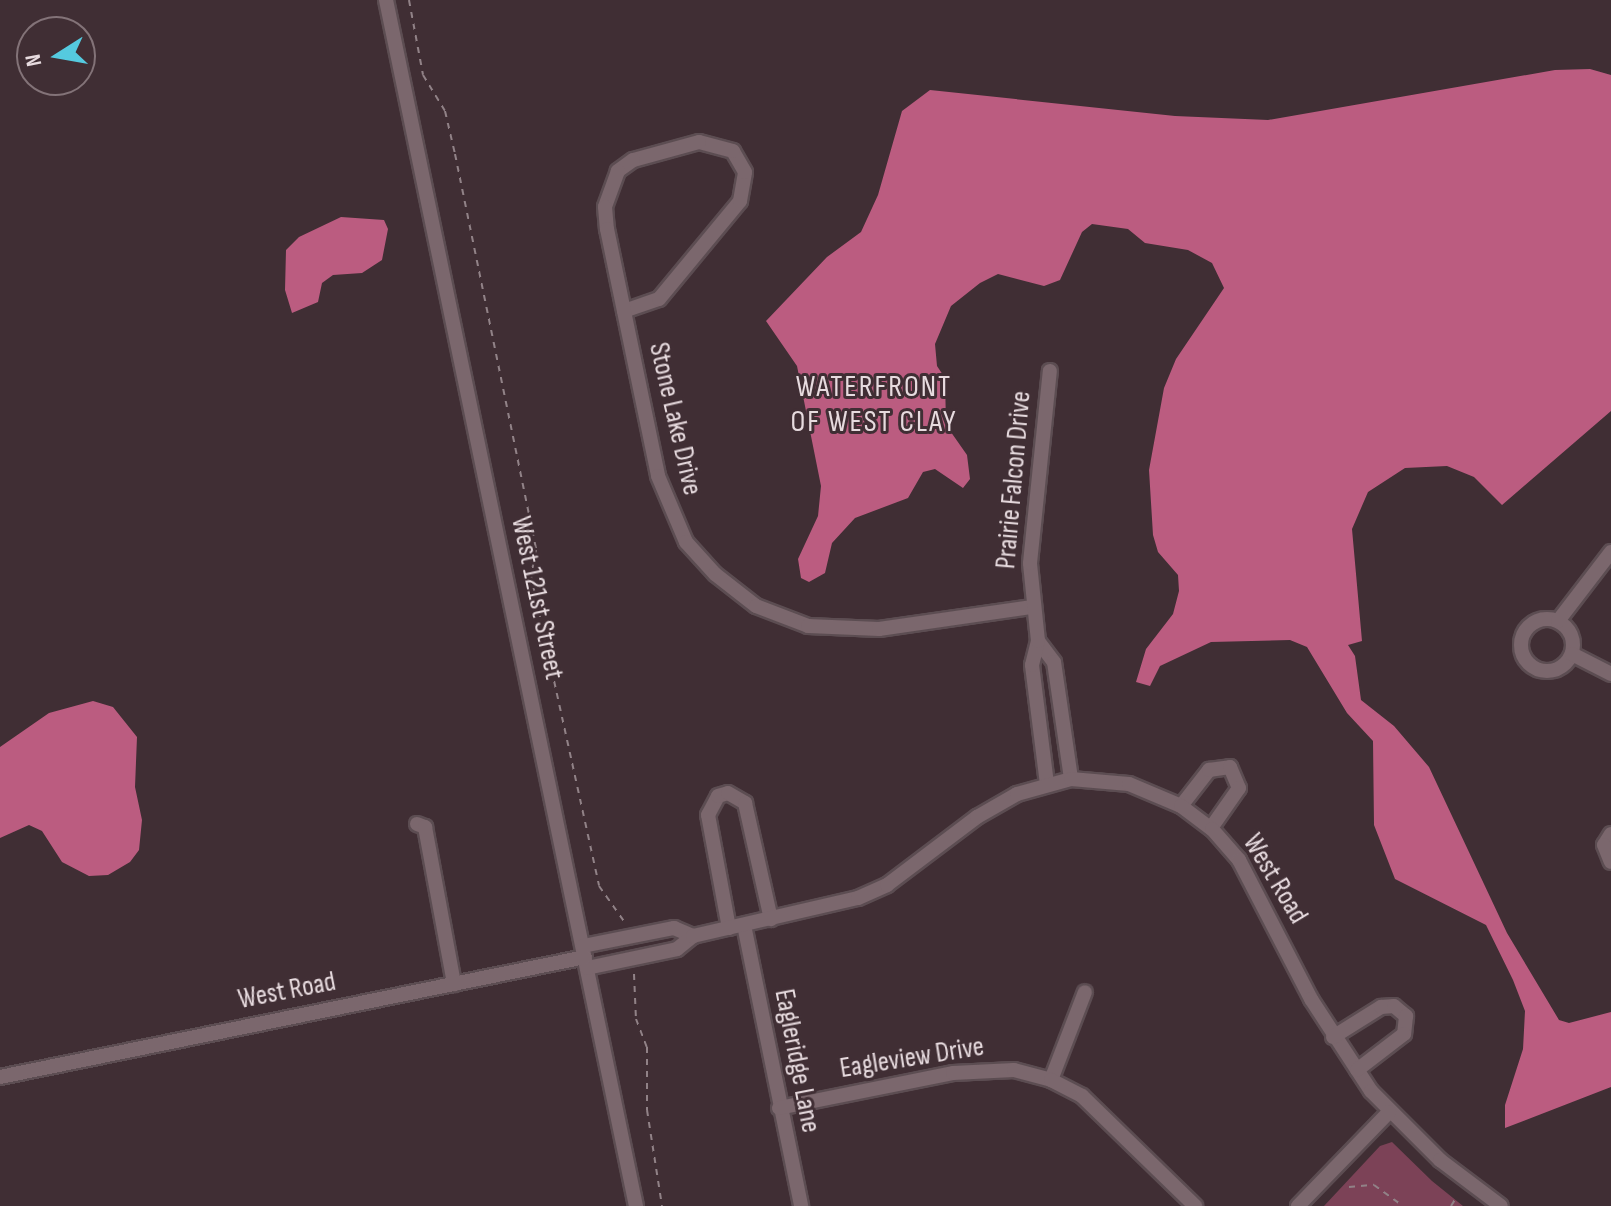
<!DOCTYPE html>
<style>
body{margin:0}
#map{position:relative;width:1611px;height:1206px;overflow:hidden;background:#402e34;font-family:"Sofia Sans Condensed",sans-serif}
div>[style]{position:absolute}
.green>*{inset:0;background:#7c4257}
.water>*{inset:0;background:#bb5c80}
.path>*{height:2px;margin-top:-1px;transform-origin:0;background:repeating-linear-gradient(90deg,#918287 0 6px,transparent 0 12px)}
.roads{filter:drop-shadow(2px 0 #5c4d52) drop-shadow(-2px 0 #5c4d52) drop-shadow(0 2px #5c4d52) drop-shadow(0 -2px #5c4d52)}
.minor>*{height:14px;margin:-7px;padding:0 7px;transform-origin:7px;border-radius:7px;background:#7b676d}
.minor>.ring{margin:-7px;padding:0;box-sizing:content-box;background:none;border:14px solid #7b676d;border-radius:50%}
span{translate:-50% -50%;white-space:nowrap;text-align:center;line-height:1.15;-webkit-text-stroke:6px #402e34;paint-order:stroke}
.street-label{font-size:28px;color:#e7dbdf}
.neighbourhood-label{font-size:30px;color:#e7dbdf;letter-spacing:2px}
.north{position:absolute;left:16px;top:16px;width:80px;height:80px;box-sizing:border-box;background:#402e34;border:2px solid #837378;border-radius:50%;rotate:259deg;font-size:22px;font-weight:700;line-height:32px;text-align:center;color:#e7dbdf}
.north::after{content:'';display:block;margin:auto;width:28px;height:36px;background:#55cadf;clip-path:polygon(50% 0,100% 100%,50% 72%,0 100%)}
</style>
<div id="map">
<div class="green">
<div style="clip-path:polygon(1392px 1142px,1432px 1181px,1463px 1206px,1324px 1206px,1380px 1146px)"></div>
</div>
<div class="water">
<div style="clip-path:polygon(1590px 69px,1611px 75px,1611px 411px,1502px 505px,1474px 477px,1447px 466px,1405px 468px,1368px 492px,1352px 529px,1362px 641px,1348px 645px,1355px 656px,1361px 700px,1394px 726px,1429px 767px,1507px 933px,1559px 1020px,1569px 1023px,1611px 1012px,1611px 1087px,1505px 1128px,1505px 1105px,1523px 1049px,1525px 1011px,1513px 980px,1486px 925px,1395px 879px,1374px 825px,1373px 741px,1347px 713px,1307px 647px,1290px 640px,1211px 642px,1160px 666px,1150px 686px,1136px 682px,1146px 649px,1173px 614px,1179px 591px,1178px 575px,1158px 552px,1153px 535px,1149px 470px,1164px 388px,1176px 359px,1224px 288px,1212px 263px,1188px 250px,1145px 243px,1128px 229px,1092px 224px,1082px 232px,1060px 280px,1044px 286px,998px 274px,980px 283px,951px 306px,935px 344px,937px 366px,945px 378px,946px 425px,967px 455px,970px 479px,963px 488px,935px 469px,923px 472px,908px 498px,855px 518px,832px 543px,825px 573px,809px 582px,801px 578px,798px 559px,818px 516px,821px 486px,797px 366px,766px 321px,827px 257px,861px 232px,878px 195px,902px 111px,930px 90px,1175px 116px,1268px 120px,1555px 70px)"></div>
<div style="clip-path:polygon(341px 217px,384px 220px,388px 229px,382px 260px,362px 273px,333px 275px,322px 283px,318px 302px,292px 313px,285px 290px,286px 250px,299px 237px)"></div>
<div style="clip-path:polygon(93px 701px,113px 707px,137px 737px,135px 787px,142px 820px,139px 850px,130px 862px,108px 875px,89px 876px,62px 862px,42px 831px,29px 825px,0 838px,0 747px,49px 713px)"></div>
</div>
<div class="path">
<div style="left:409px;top:0;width:76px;rotate:79.4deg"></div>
<div style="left:423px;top:75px;width:42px;rotate:58.6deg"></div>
<div style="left:445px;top:111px;width:44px;rotate:76.9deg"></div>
<div style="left:455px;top:154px;width:404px;rotate:78.4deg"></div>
<div style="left:536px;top:550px;width:26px;rotate:101deg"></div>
<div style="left:531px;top:576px;width:317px;rotate:77.6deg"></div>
<div style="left:599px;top:886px;width:47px;rotate:54.6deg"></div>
<div style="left:634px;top:974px;width:45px;rotate:87.5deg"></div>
<div style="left:636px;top:1019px;width:30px;rotate:69deg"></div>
<div style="left:647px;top:1047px;width:63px;rotate:90deg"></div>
<div style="left:647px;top:1110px;width:97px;rotate:81.1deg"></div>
<div style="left:1349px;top:1187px;width:25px;rotate:-5deg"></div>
<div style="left:1374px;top:1185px;width:36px;rotate:36deg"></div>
<div style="left:1451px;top:1206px;width:9px;rotate:-58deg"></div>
</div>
<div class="roads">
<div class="minor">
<div style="left:386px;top:0;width:1232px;rotate:78.29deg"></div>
<div style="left:624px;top:311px;width:37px;rotate:-19deg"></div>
<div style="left:659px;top:299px;width:127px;rotate:-50.4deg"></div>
<div style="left:740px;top:201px;width:29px;rotate:-80deg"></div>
<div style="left:745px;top:172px;width:24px;rotate:-120deg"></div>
<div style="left:733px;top:151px;width:35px;rotate:-165deg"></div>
<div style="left:699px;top:142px;width:68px;rotate:164.7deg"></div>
<div style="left:633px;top:160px;width:19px;rotate:144deg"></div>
<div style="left:618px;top:171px;width:38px;rotate:110deg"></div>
<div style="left:605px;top:207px;width:22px;rotate:85deg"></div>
<div style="left:607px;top:229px;width:252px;rotate:78.3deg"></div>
<div style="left:658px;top:476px;width:72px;rotate:67deg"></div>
<div style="left:686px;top:542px;width:43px;rotate:47.8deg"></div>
<div style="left:715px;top:574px;width:52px;rotate:38deg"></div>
<div style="left:756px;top:606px;width:56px;rotate:21deg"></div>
<div style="left:808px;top:626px;width:71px;rotate:2.4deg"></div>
<div style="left:879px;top:629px;width:155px;rotate:-8.2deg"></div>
<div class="ring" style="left:1521px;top:619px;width:38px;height:38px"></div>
<div style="left:1558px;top:621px;width:87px;rotate:-52.5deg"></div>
<div style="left:1038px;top:641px;width:26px;rotate:53deg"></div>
<div style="left:1054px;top:662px;width:118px;rotate:81.7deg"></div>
<div style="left:1572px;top:654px;width:44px;rotate:27.1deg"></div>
<div style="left:1047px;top:784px;width:120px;rotate:-97.2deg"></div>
<div style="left:1032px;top:665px;width:25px;rotate:-76deg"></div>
<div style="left:1038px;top:641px;width:78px;rotate:-95.9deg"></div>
<div style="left:1030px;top:563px;width:193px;rotate:-84.1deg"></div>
<div style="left:1181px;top:806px;width:46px;rotate:-52.1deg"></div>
<div style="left:1209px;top:770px;width:21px;rotate:-8deg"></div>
<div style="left:1230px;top:767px;width:23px;rotate:67deg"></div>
<div style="left:1239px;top:788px;width:49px;rotate:125deg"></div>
<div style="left:417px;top:824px;width:9px;rotate:21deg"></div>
<div style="left:425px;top:827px;width:160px;rotate:79.5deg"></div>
<div style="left:1611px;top:834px;width:13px;rotate:122deg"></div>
<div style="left:1604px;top:845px;width:18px;rotate:68deg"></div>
<div style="left:744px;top:925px;width:287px;rotate:78.5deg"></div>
<div style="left:729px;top:928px;width:115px;rotate:-100.5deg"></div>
<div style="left:708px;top:815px;width:21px;rotate:-62deg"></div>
<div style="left:718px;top:796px;width:10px;rotate:-17deg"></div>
<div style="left:728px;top:793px;width:20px;rotate:30deg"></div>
<div style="left:745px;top:803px;width:119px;rotate:77.4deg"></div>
<div style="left:583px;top:946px;width:93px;rotate:-11.2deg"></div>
<div style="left:674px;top:928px;width:21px;rotate:23deg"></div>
<div style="left:587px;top:968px;width:92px;rotate:-11.9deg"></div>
<div style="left:677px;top:949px;width:21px;rotate:-39deg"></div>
<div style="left:693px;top:936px;width:169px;rotate:-13deg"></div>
<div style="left:858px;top:898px;width:32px;rotate:-24deg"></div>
<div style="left:887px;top:885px;width:113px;rotate:-37.1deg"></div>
<div style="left:977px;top:817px;width:46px;rotate:-29.9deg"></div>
<div style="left:1017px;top:794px;width:56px;rotate:-15.5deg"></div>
<div style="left:1071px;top:779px;width:58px;rotate:4.9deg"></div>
<div style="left:1129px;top:784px;width:56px;rotate:22.9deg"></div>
<div style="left:1181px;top:806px;width:39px;rotate:37deg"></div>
<div style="left:1212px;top:829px;width:41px;rotate:48.9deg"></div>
<div style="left:1239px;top:860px;width:157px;rotate:62.6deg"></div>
<div style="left:1311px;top:999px;width:110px;rotate:56.9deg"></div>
<div style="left:1371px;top:1091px;width:98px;rotate:45deg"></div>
<div style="left:1440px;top:1160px;width:76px;rotate:37deg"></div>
<div style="left:1333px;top:1037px;width:57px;rotate:-32deg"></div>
<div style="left:1381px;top:1007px;width:13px;rotate:-4deg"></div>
<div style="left:1394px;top:1006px;width:16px;rotate:40deg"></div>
<div style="left:1406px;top:1016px;width:18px;rotate:96deg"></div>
<div style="left:1404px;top:1034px;width:59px;rotate:142.5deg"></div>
<div style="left:0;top:1077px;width:597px;rotate:-11.59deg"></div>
<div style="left:1051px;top:1080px;width:94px;rotate:-68.9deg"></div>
<div style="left:779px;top:1108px;width:177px;rotate:-11.4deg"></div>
<div style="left:953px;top:1073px;width:61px;rotate:-2.8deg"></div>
<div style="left:1014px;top:1070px;width:38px;rotate:15deg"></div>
<div style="left:1051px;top:1080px;width:35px;rotate:27deg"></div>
<div style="left:1082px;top:1096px;width:158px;rotate:44.2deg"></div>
<div style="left:1298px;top:1206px;width:131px;rotate:-45.9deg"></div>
</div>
</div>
<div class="street-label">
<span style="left:675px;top:419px;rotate:77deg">Stone Lake Drive</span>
<span style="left:1014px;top:480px;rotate:-85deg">Prairie Falcon Drive</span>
<span style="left:537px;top:598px;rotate:78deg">West 121st Street</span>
<span style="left:1275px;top:879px;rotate:59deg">West Road</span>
<span style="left:287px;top:991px;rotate:-11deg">West Road</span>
<span style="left:912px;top:1058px;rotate:-9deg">Eagleview Drive</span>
<span style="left:797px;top:1061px;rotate:79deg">Eagleridge Lane</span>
</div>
<div class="neighbourhood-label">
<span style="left:874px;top:404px">WATERFRONT<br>OF WEST CLAY</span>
</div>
<div class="north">N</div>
</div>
